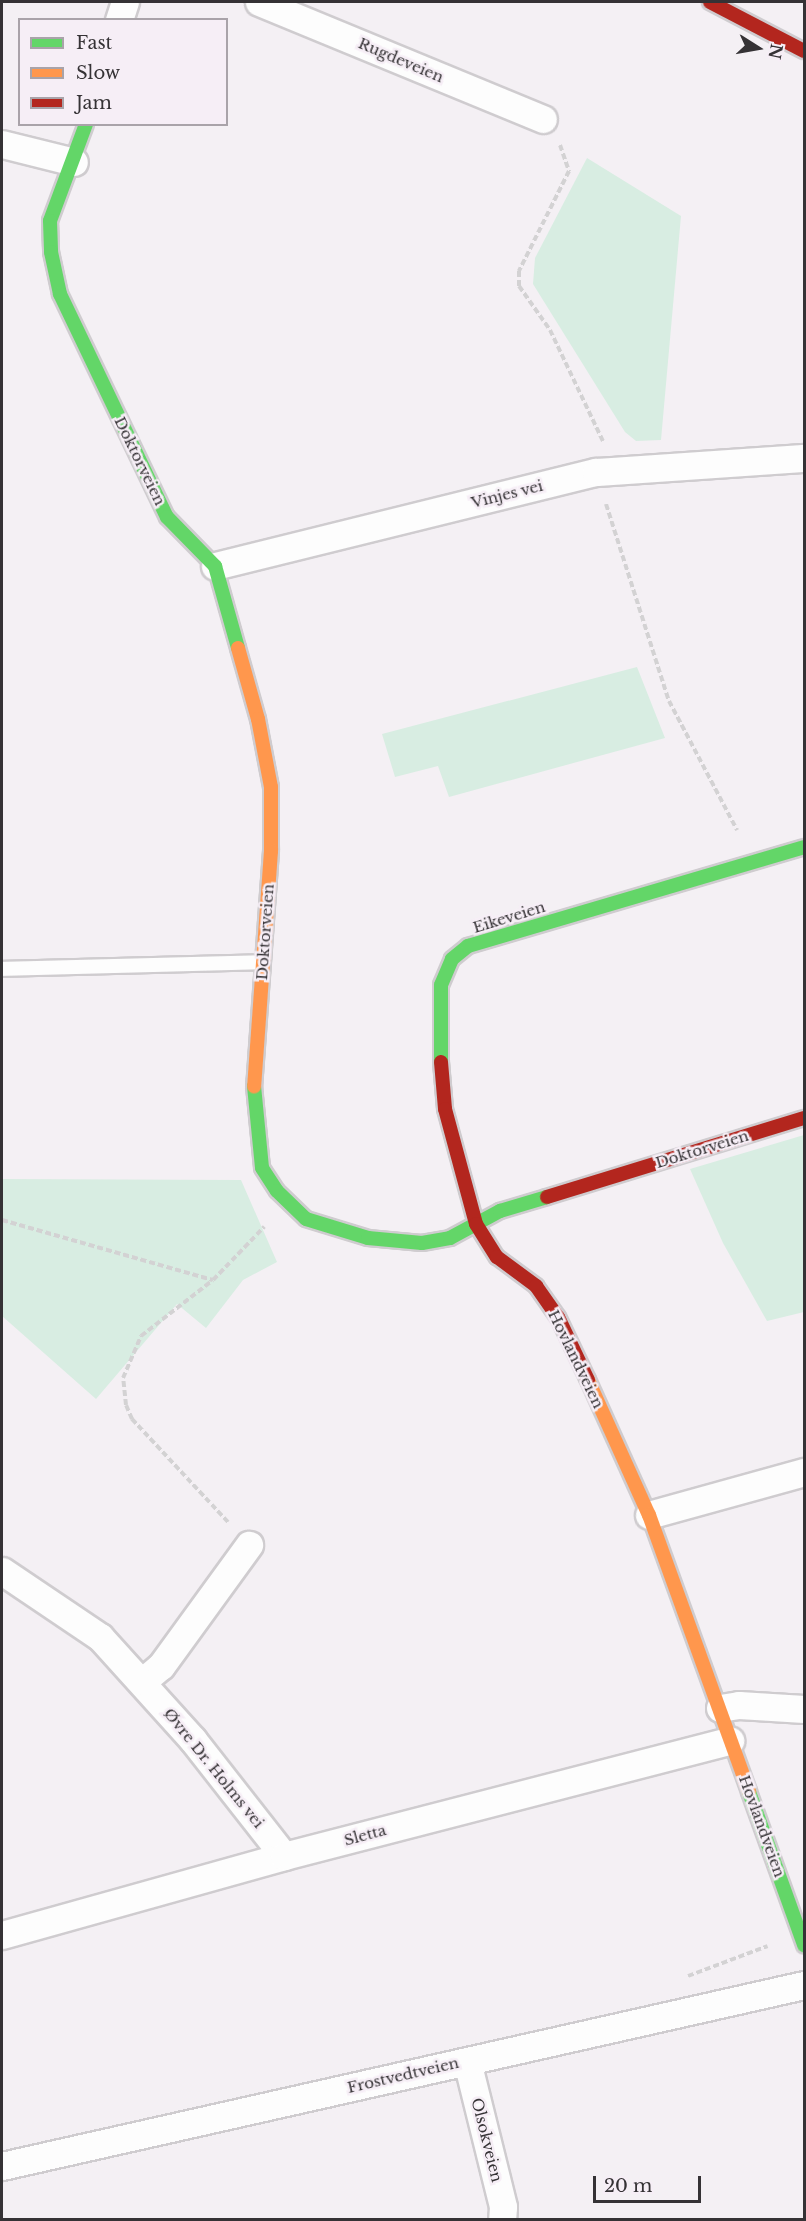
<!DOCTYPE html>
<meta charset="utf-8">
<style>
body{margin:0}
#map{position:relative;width:806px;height:2221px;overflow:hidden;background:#f4f0f4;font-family:"Libre Baskerville",serif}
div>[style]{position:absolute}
.green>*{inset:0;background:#d8ede2}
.path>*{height:4px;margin-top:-2px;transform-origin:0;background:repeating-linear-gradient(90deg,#d3d2d3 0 6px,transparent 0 9px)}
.roads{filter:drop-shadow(2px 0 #cfcccf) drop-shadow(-2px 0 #cfcccf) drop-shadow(0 2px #cfcccf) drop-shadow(0 -2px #cfcccf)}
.lane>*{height:14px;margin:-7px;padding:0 7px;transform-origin:7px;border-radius:7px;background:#fdfdfd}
.street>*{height:27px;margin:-13.5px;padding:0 13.5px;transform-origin:13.5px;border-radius:13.5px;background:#fdfdfd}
.fast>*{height:14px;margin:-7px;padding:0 7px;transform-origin:7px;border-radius:7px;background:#63d668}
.slow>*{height:14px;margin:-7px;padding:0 7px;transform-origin:7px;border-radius:7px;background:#ff974d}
.jam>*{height:14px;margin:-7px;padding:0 7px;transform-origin:7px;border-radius:7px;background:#b3261e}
span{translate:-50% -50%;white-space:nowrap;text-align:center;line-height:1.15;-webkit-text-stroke:5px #f6eef6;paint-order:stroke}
.street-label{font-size:15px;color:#353235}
.frame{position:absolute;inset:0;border:3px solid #353235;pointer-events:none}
.legend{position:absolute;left:18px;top:18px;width:210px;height:108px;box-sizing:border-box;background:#f6eef6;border:2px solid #a9a3a9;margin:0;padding:8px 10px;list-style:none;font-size:18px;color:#353235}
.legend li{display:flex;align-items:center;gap:12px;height:30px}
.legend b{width:30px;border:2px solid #a9a3a9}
.north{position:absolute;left:728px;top:18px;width:60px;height:60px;-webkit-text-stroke:4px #f6eef6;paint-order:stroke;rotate:101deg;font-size:16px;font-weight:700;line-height:24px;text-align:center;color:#353235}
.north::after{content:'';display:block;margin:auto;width:21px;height:27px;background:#353235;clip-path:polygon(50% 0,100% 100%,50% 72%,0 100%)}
.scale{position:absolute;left:593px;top:2176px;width:108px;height:27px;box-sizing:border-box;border:3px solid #353235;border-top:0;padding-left:8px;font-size:18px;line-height:21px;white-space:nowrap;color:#353235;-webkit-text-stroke:4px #f6eef6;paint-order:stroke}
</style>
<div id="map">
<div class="green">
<div style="clip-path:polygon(587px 158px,681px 216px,661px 440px,636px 441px,625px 432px,533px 284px,535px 258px)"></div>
<div style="clip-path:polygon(637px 667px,665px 738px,449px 797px,438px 766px,395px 777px,382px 734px)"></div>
<div style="clip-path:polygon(804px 1135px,804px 1312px,767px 1321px,723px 1243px,690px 1169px)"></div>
<div style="clip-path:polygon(2px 1179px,241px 1180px,277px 1262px,243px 1280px,206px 1328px,177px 1304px,96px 1399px,2px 1316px)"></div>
</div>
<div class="path">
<div style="left:560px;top:145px;width:28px;rotate:71deg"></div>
<div style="left:569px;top:171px;width:112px;rotate:116.6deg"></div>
<div style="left:519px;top:271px;width:15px;rotate:90deg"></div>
<div style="left:519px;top:286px;width:54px;rotate:54.8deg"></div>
<div style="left:550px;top:330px;width:123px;rotate:64.5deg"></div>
<div style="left:606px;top:504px;width:207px;rotate:72.3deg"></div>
<div style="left:669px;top:701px;width:146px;rotate:62.2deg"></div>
<div style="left:2px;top:1220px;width:219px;rotate:15.9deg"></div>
<div style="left:228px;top:1522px;width:141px;rotate:-133deg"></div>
<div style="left:132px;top:1419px;width:15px;rotate:-113deg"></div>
<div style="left:126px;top:1405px;width:27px;rotate:-96deg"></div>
<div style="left:123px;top:1378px;width:46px;rotate:-66.8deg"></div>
<div style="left:141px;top:1336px;width:91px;rotate:-37.9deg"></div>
<div style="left:213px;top:1280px;width:74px;rotate:-46.1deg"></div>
<div style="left:688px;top:1976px;width:85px;rotate:-20.6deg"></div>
</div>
<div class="roads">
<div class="lane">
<div style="left:2px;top:969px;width:261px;rotate:-1.5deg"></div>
</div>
<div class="street">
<div style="left:259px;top:2px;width:307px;rotate:22.4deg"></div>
<div style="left:119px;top:20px;width:19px;rotate:-72deg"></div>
<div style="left:2px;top:144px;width:74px;rotate:14deg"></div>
<div style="left:215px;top:566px;width:392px;rotate:-13.9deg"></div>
<div style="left:596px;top:472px;width:208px;rotate:-3.9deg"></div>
<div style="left:649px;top:1515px;width:161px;rotate:-15.5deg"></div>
<div style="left:2px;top:1571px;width:118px;rotate:34deg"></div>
<div style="left:100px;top:1637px;width:139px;rotate:47.9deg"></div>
<div style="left:193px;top:1740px;width:147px;rotate:51.9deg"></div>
<div style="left:143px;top:1681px;width:23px;rotate:-40deg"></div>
<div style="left:161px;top:1666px;width:150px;rotate:-54deg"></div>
<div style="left:720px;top:1708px;width:19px;rotate:-9deg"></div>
<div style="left:739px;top:1705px;width:65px;rotate:3.5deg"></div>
<div style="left:2px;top:1935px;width:293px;rotate:-15.6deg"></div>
<div style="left:284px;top:1856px;width:461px;rotate:-14.5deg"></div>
<div style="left:467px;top:2061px;width:150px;rotate:76.1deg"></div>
<div style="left:503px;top:2207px;width:13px;rotate:94deg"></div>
<div style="left:2px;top:2166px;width:822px;rotate:-12.72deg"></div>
</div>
<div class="fast">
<div style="left:86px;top:124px;width:103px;rotate:110.4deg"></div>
<div style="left:50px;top:221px;width:31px;rotate:88deg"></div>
<div style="left:51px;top:252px;width:43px;rotate:77.9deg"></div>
<div style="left:60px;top:294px;width:247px;rotate:64.4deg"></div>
<div style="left:167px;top:517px;width:69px;rotate:45.6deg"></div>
<div style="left:215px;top:566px;width:85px;rotate:74.3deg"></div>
<div style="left:441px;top:1062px;width:77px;rotate:-90deg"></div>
<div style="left:441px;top:985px;width:28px;rotate:-67deg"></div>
<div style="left:452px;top:959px;width:21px;rotate:-39deg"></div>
<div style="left:468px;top:946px;width:350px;rotate:-16.4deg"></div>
<div style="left:254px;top:1086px;width:82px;rotate:84.4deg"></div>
<div style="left:262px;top:1168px;width:27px;rotate:57deg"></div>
<div style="left:277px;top:1191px;width:40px;rotate:44deg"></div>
<div style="left:306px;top:1219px;width:65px;rotate:17deg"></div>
<div style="left:368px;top:1238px;width:54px;rotate:5.3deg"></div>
<div style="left:422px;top:1243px;width:28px;rotate:-10deg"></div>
<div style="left:450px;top:1238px;width:57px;rotate:-28.4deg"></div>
<div style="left:500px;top:1211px;width:49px;rotate:-16.6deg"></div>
<div style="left:749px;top:1792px;width:163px;rotate:70.2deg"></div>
</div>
<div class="slow">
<div style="left:238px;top:648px;width:74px;rotate:74.3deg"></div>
<div style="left:258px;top:719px;width:69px;rotate:79.2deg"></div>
<div style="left:271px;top:787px;width:64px;rotate:90deg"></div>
<div style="left:271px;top:851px;width:236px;rotate:94.1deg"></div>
<div style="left:588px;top:1380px;width:148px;rotate:65.7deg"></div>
<div style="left:649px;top:1515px;width:294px;rotate:70.1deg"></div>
</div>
<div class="jam">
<div style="left:710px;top:2px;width:106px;rotate:27.5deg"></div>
<div style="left:441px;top:1062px;width:47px;rotate:85.1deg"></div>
<div style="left:445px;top:1109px;width:119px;rotate:74.9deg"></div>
<div style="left:476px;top:1224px;width:39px;rotate:58deg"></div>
<div style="left:497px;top:1257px;width:49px;rotate:36.6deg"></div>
<div style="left:536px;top:1286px;width:38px;rotate:55deg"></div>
<div style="left:558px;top:1317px;width:70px;rotate:64.5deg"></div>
<div style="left:547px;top:1197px;width:269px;rotate:-17.1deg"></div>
</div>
</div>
<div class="street-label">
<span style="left:401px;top:60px;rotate:23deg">Rugdeveien</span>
<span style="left:140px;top:461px;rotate:64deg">Doktorveien</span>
<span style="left:507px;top:494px;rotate:-14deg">Vinjes vei</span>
<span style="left:509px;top:917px;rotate:-17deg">Eikeveien</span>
<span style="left:265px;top:932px;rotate:-86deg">Doktorveien</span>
<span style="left:702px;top:1149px;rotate:-17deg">Doktorveien</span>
<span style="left:576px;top:1359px;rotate:64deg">Hovlandveien</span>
<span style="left:214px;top:1768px;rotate:51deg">Øvre Dr. Holms vei</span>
<span style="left:762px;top:1826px;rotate:70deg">Hovlandveien</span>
<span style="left:365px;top:1835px;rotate:-15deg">Sletta</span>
<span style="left:403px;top:2075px;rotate:-13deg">Frostvedtveien</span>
<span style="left:487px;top:2140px;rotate:76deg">Olsokveien</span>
</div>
<div class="frame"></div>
<ul class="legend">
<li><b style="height:8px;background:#63d668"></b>Fast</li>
<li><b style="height:8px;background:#ff974d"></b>Slow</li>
<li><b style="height:8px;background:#b3261e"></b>Jam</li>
</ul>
<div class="north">N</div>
<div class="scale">20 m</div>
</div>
